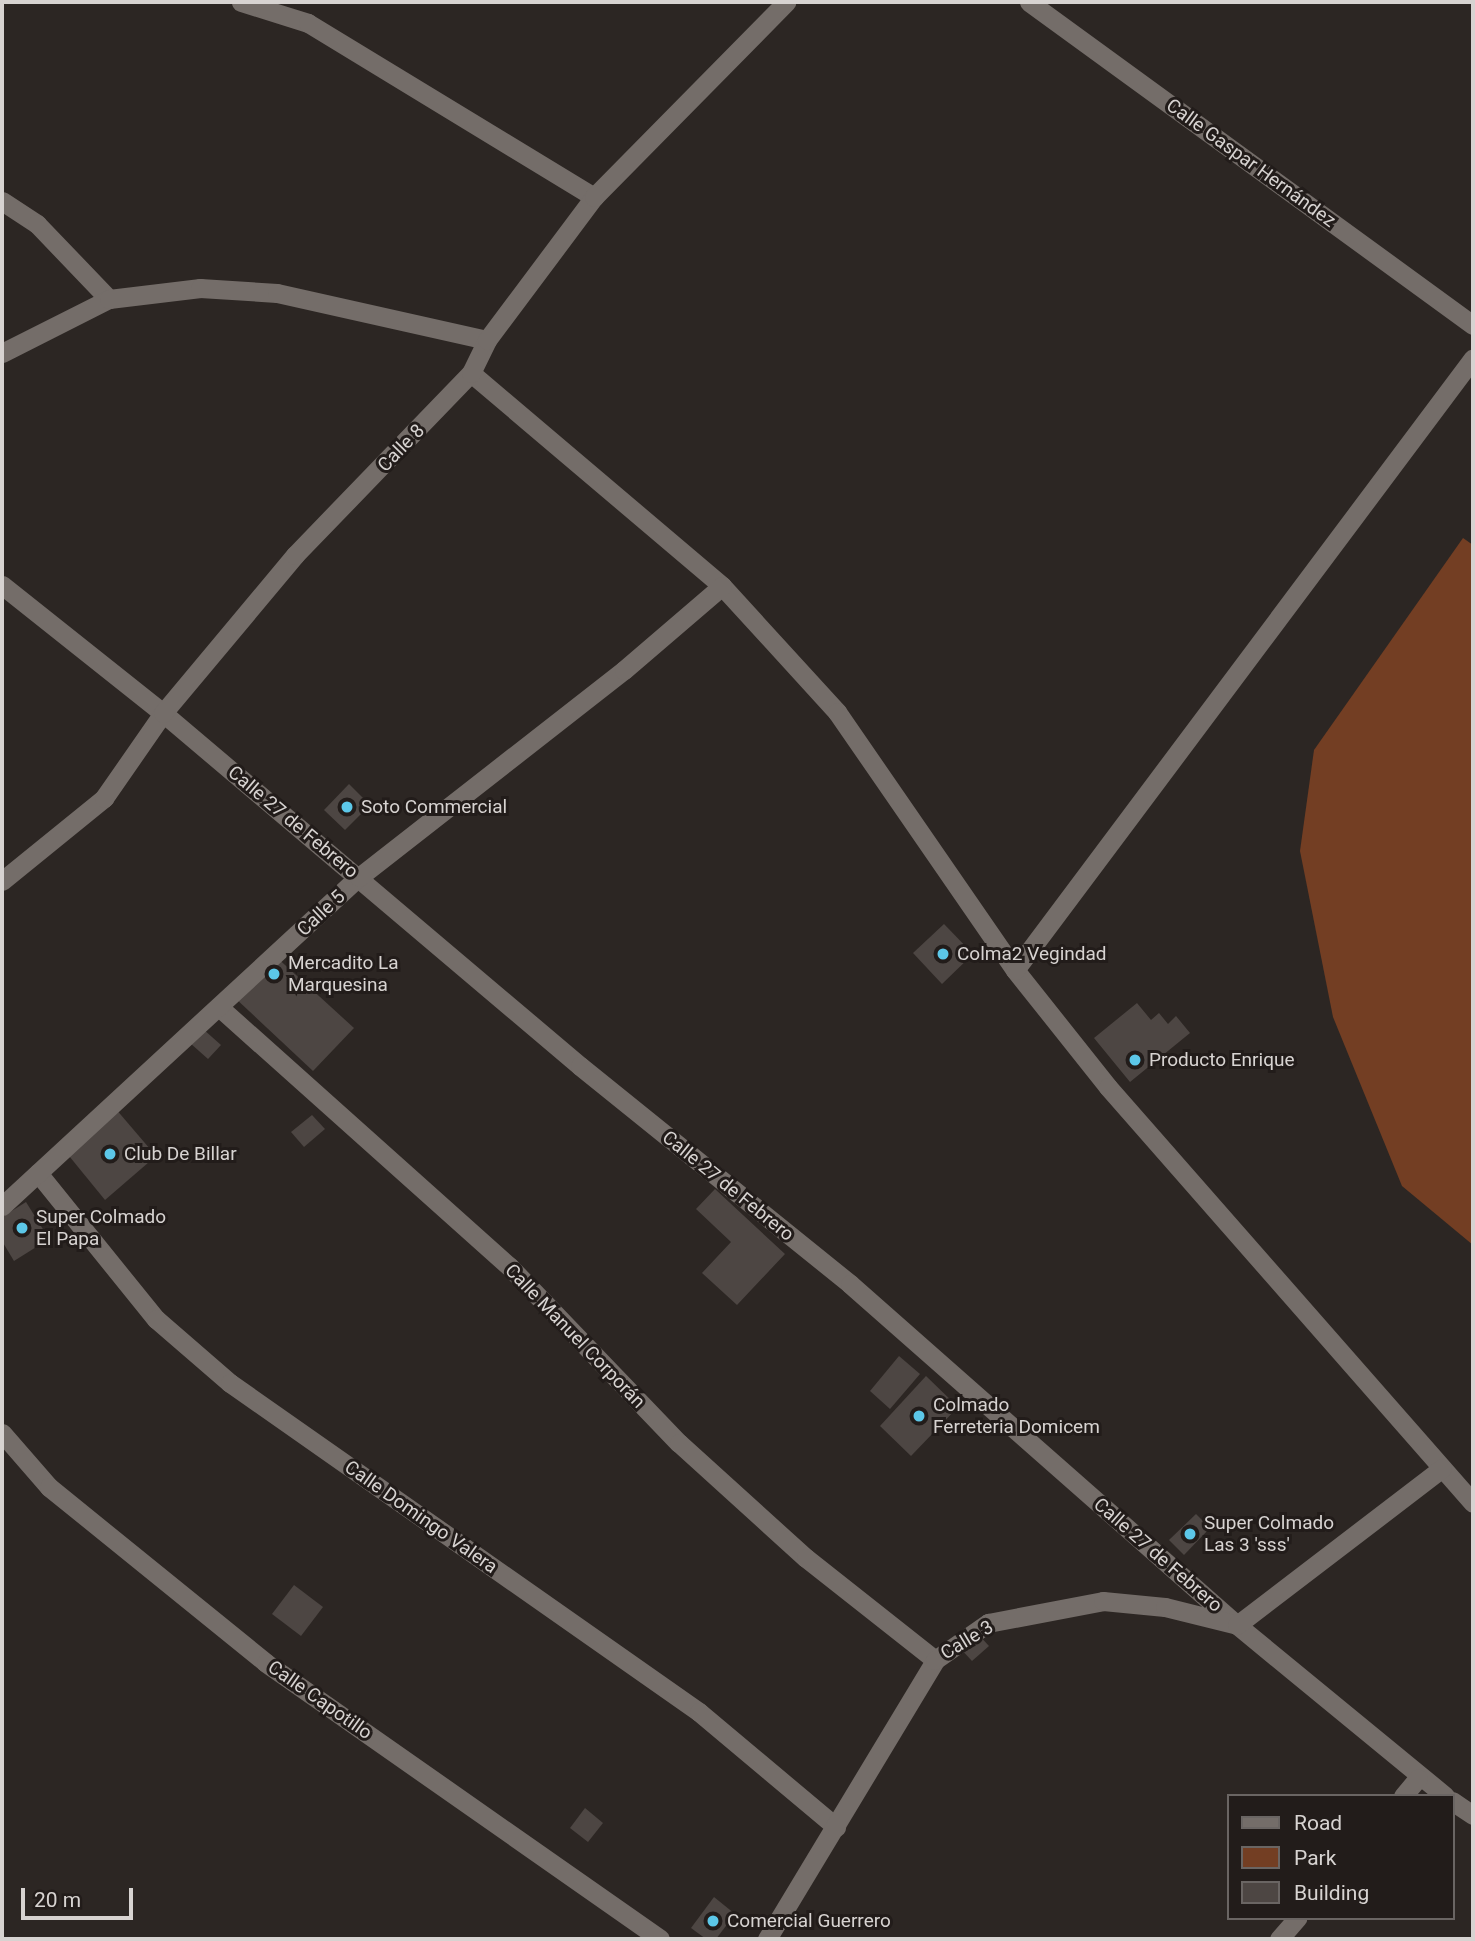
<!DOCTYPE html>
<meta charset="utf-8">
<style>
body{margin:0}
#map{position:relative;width:1475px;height:1941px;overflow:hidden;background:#2c2623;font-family:Roboto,sans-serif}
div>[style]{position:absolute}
.green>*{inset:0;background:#733e23}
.building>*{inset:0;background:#4d4643}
.minor>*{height:19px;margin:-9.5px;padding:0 9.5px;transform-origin:9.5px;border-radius:9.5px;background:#746d69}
.dots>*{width:19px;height:19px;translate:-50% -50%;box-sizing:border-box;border:4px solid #221c1a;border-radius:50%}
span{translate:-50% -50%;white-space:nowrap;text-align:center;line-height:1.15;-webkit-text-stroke:6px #221c1a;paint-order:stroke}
.street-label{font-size:19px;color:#d7d3d1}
.poi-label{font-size:19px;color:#d7d3d1}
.left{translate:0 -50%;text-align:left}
.frame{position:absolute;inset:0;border:4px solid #d7d3d1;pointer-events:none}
.legend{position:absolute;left:1227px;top:1794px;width:228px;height:126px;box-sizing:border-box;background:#221c1a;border:2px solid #6a6563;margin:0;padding:9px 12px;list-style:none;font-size:21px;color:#d7d3d1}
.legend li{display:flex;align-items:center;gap:14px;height:35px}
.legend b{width:35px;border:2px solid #6a6563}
.scale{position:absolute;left:21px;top:1888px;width:112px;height:32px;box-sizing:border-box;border:4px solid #d7d3d1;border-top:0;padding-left:9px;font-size:21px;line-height:24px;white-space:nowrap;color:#d7d3d1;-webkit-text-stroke:5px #221c1a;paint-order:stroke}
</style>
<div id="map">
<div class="green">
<div style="clip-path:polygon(1463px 538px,1473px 545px,1473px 1245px,1402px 1186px,1333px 1017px,1300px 851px,1314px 750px)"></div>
</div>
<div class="building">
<div style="clip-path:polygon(349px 784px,370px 805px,345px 830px,324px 810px)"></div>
<div style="clip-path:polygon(944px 924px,973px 954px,942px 984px,913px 953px)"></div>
<div style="clip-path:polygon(273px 954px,354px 1028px,313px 1071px,234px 997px)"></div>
<div style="clip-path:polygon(1137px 1003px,1151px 1020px,1159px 1013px,1168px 1024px,1176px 1016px,1190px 1033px,1130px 1082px,1094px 1038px)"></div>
<div style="clip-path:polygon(203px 1029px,221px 1045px,208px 1059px,190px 1043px)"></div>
<div style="clip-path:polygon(115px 1108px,156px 1156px,105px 1200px,65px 1151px)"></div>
<div style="clip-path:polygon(312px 1115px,325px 1129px,304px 1147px,291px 1132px)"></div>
<div style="clip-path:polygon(715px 1189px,785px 1254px,737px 1305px,702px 1273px,731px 1242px,696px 1209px)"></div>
<div style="clip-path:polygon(26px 1202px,49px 1239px,14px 1261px,2px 1241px,2px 1217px)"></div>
<div style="clip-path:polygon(899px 1356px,920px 1374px,890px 1409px,870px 1391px)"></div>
<div style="clip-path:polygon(926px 1376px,958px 1407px,911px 1456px,880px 1426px)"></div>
<div style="clip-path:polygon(1196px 1514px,1210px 1528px,1184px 1555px,1169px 1540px)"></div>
<div style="clip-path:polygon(294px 1585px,323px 1607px,301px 1636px,272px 1614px)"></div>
<div style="clip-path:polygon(976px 1632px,989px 1646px,972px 1661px,959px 1647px)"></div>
<div style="clip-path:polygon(585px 1808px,603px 1823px,588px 1842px,570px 1828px)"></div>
<div style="clip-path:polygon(714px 1897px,735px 1914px,716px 1939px,706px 1939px,691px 1928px)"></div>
</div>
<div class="minor">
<div style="left:241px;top:2px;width:70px;rotate:17.4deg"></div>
<div style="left:308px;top:23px;width:335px;rotate:31.3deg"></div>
<div style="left:1029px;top:2px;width:549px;rotate:36.04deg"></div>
<div style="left:2px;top:201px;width:42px;rotate:33.3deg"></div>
<div style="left:37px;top:224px;width:104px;rotate:46.2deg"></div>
<div style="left:2px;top:353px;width:120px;rotate:-26.8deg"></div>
<div style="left:109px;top:299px;width:92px;rotate:-6.9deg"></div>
<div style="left:200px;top:288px;width:77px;rotate:3.7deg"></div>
<div style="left:277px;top:293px;width:215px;rotate:12.6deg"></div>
<div style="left:471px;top:373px;width:329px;rotate:40.3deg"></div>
<div style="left:722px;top:586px;width:171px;rotate:47.6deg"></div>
<div style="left:837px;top:712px;width:313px;rotate:55.4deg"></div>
<div style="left:1015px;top:970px;width:149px;rotate:51.5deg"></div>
<div style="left:1108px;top:1087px;width:553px;rotate:48.74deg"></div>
<div style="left:2px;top:585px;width:206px;rotate:38.5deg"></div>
<div style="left:163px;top:713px;width:546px;rotate:40.25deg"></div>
<div style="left:580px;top:1066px;width:347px;rotate:38.9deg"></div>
<div style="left:850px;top:1284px;width:516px;rotate:41.38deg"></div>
<div style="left:1237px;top:1625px;width:269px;rotate:39.4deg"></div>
<div style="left:2px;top:881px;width:132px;rotate:-39.1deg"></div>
<div style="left:104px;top:798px;width:103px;rotate:-55.2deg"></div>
<div style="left:163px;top:713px;width:206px;rotate:-50.1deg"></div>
<div style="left:295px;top:555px;width:253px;rotate:-46deg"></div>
<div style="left:471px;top:373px;width:37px;rotate:-64deg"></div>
<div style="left:487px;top:340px;width:179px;rotate:-53.2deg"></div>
<div style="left:594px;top:197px;width:274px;rotate:-45.4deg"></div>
<div style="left:1015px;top:970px;width:764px;rotate:-53.19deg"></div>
<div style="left:219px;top:1007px;width:389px;rotate:41.8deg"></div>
<div style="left:509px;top:1266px;width:245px;rotate:46.2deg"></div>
<div style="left:679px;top:1443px;width:171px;rotate:42.2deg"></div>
<div style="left:806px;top:1558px;width:164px;rotate:38.3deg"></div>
<div style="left:38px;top:1173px;width:188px;rotate:51.1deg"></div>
<div style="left:156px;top:1319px;width:98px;rotate:40.9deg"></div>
<div style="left:230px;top:1383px;width:573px;rotate:35.05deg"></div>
<div style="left:699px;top:1712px;width:179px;rotate:40deg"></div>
<div style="left:2px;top:1206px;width:485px;rotate:-42.7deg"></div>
<div style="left:359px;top:877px;width:336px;rotate:-38deg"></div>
<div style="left:624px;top:670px;width:129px;rotate:-40.6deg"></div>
<div style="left:2px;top:1433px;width:72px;rotate:49deg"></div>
<div style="left:49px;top:1487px;width:279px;rotate:39deg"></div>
<div style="left:266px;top:1663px;width:481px;rotate:35deg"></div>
<div style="left:1403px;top:1796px;width:23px;rotate:-50deg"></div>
<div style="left:1452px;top:1801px;width:25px;rotate:34deg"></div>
<div style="left:767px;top:1939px;width:326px;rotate:-58.9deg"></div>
<div style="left:935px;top:1660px;width:65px;rotate:-34.9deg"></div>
<div style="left:988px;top:1623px;width:117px;rotate:-10.8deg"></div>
<div style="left:1103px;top:1601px;width:62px;rotate:5.5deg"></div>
<div style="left:1165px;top:1607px;width:74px;rotate:14deg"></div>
<div style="left:1237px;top:1625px;width:258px;rotate:-37.4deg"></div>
<div style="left:1279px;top:1939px;width:28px;rotate:-49deg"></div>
</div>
<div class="dots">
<div style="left:347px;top:807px;background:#5cc7e8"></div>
<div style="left:943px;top:954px;background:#5cc7e8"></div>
<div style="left:274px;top:974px;background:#5cc7e8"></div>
<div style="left:1135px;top:1060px;background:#5cc7e8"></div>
<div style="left:110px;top:1154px;background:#5cc7e8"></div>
<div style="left:22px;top:1228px;background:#5cc7e8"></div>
<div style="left:919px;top:1416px;background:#5cc7e8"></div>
<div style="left:1190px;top:1534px;background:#5cc7e8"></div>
<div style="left:713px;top:1921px;background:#5cc7e8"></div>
</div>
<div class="street-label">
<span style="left:1251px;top:163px;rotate:36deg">Calle Gaspar Hernández</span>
<span style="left:401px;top:448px;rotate:-46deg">Calle 8</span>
<span style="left:293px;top:822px;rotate:40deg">Calle 27 de Febrero</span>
<span style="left:321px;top:913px;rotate:-43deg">Calle 5</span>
<span style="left:728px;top:1186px;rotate:39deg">Calle 27 de Febrero</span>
<span style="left:575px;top:1336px;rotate:46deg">Calle Manuel Corporán</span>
<span style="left:421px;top:1517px;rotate:35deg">Calle Domingo Valera</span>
<span style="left:1158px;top:1555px;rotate:41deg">Calle 27 de Febrero</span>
<span style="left:967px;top:1640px;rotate:-31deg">Calle 3</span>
<span style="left:320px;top:1700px;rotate:35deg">Calle Capotillo</span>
</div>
<div class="poi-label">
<span class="left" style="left:361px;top:807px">Soto Commercial</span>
<span class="left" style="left:957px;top:954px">Colma2 Vegindad</span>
<span class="left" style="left:288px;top:974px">Mercadito La<br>Marquesina</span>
<span class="left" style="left:1149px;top:1060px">Producto Enrique</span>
<span class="left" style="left:124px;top:1154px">Club De Billar</span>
<span class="left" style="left:36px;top:1228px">Super Colmado<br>El Papa</span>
<span class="left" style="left:933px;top:1416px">Colmado<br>Ferreteria Domicem</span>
<span class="left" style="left:1204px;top:1534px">Super Colmado<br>Las 3 'sss'</span>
<span class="left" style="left:727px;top:1921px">Comercial Guerrero</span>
</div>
<div class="frame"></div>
<ul class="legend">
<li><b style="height:9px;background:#746d69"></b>Road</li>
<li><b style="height:19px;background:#733e23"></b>Park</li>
<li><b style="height:19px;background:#4d4643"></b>Building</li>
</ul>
<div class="scale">20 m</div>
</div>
